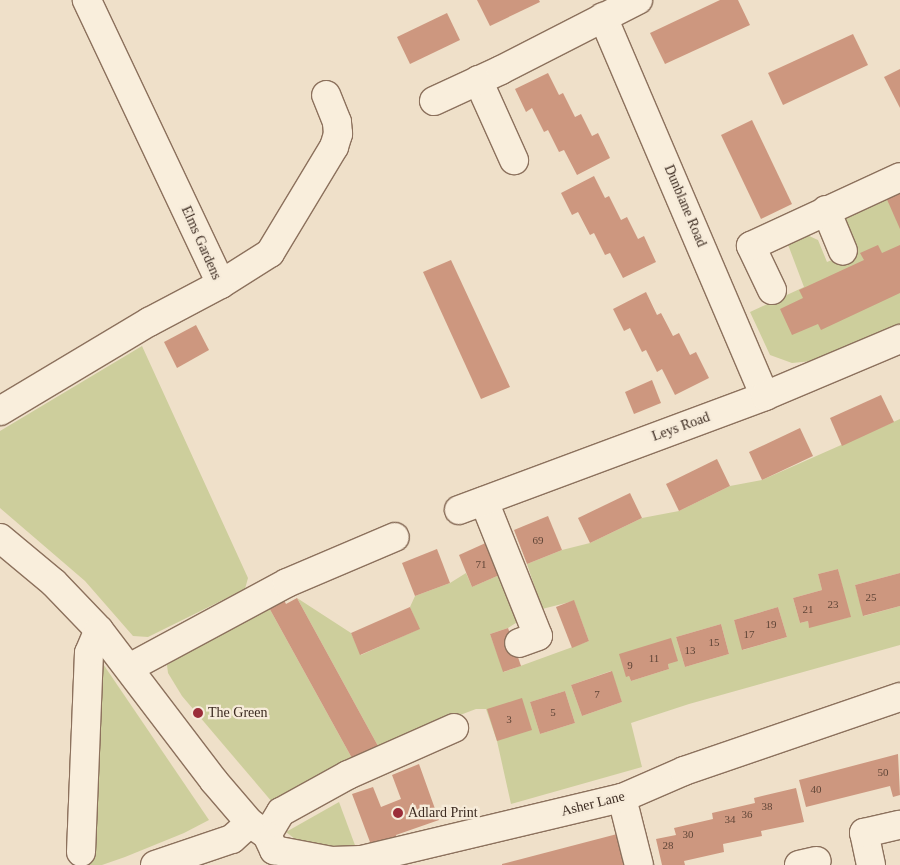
<!DOCTYPE html>
<style>
body{margin:0}
#map{position:relative;width:900px;height:865px;overflow:hidden;background:#efe0c9;font-family:"Times New Roman",serif}
div>[style]{position:absolute}
.green>*{inset:0;background:#cdce9c}
.building>*{inset:0;background:#cd977f}
.roads{filter:drop-shadow(1px 0 #8c715d) drop-shadow(-1px 0 #8c715d) drop-shadow(0 1px #8c715d) drop-shadow(0 -1px #8c715d)}
.minor>*{height:28px;margin:-14px;padding:0 14px;transform-origin:14px;border-radius:14px;background:#f9eedc}
.dots>*{width:14px;height:14px;translate:-50% -50%;box-sizing:border-box;border:2px solid #f6ebd9;border-radius:50%}
span{translate:-50% -50%;white-space:nowrap;text-align:center;line-height:1.15;-webkit-text-stroke:4.5px #f6ebd9;paint-order:stroke}
.number-label{font-size:11px;color:#604638}
.number-label span{-webkit-text-stroke-width:0}
.street-label{font-size:14px;color:#3c2b21}
.poi-label{font-size:14px;color:#3c2b21}
.left{translate:0 -50%;text-align:left}
</style>
<div id="map">
<div class="green">
<div style="clip-path:polygon(900px 188px,900px 325px,823px 360px,792px 363px,770px 355px,750px 312px,804px 287px,787px 242px,807px 235px,818px 240px,827px 262px,856px 250px,843px 225px,846px 212px)"></div>
<div style="clip-path:polygon(142px 346px,248px 578px,245px 589px,148px 637px,133px 636px,85px 581px,0 508px,0 431px)"></div>
<div style="clip-path:polygon(evenodd,900px 419px,900px 573px,855px 585px,864px 616px,900px 606px,900px 645px,689px 704px,631px 723px,642px 767px,511px 804px,497px 741px,486px 709px,476px 709px,378px 746px,297px 598px,351px 633px,361px 655px,419px 629px,410px 607px,415px 596px,450px 583px,466px 573px,472px 587px,504px 573px,522px 619px,508px 628px,490px 634px,504px 672px,589px 641px,574px 601px,542px 609px,527px 564px,562px 550px,590px 543px,642px 518px,679px 511px,730px 486px,762px 480px,900px 419px,838px 569px,850px 617px,809px 627px,808px 621px,800px 623px,793px 598px,822px 590px,818px 574px,838px 569px,900px 419px,778px 607px,787px 637px,743px 650px,734px 620px,778px 607px,900px 419px,721px 624px,729px 654px,685px 667px,676px 637px,721px 624px,900px 419px,678px 661px,668px 664px,669px 669px,631px 681px,629px 676px,626px 677px,678px 661px,900px 419px,611px 671px,622px 702px,582px 716px,571px 685px,611px 671px,900px 419px,565px 691px,575px 723px,540px 734px,530px 702px,565px 691px)"></div>
<div style="clip-path:polygon(267px 604px,353px 760px,278px 809px,182px 696px,168px 673px,167px 665px)"></div>
<div style="clip-path:polygon(99px 658px,209px 820px,184px 833px,125px 857px,102px 865px,89px 865px)"></div>
<div style="clip-path:polygon(339px 802px,359px 856px,323px 848px,295px 839px,286px 832px)"></div>
</div>
<div class="building">
<div style="clip-path:polygon(477px 0,539px 0,540px 2px,490px 26px)"></div>
<div style="clip-path:polygon(720px 0,738px 0,750px 25px,665px 64px,650px 33px)"></div>
<div style="clip-path:polygon(447px 13px,460px 40px,410px 64px,397px 37px)"></div>
<div style="clip-path:polygon(853px 34px,868px 65px,783px 105px,768px 73px)"></div>
<div style="clip-path:polygon(900px 69px,900px 108px,884px 77px)"></div>
<div style="clip-path:polygon(548px 73px,559px 95px,563px 93px,575px 117px,581px 114px,592px 136px,598px 133px,610px 158px,577px 175px,564px 150px,559px 152px,548px 130px,544px 132px,532px 108px,526px 112px,515px 89px)"></div>
<div style="clip-path:polygon(752px 120px,792px 204px,761px 219px,721px 135px)"></div>
<div style="clip-path:polygon(594px 176px,605px 198px,609px 196px,621px 220px,627px 217px,638px 239px,644px 236px,656px 262px,623px 278px,610px 253px,605px 255px,594px 233px,590px 235px,578px 212px,572px 215px,561px 193px)"></div>
<div style="clip-path:polygon(900px 188px,900px 229px,885px 195px)"></div>
<div style="clip-path:polygon(878px 245px,882px 253px,900px 245px,900px 293px,821px 330px,818px 324px,792px 335px,780px 309px,803px 298px,799px 290px,864px 260px,860px 253px)"></div>
<div style="clip-path:polygon(451px 260px,510px 387px,481px 399px,423px 272px)"></div>
<div style="clip-path:polygon(646px 292px,657px 315px,661px 313px,673px 336px,679px 333px,690px 355px,696px 352px,709px 378px,675px 395px,662px 369px,657px 372px,646px 350px,642px 352px,630px 328px,624px 331px,613px 309px)"></div>
<div style="clip-path:polygon(196px 325px,209px 350px,177px 368px,164px 342px)"></div>
<div style="clip-path:polygon(652px 380px,661px 403px,634px 414px,625px 392px)"></div>
<div style="clip-path:polygon(881px 395px,894px 422px,842px 446px,830px 418px)"></div>
<div style="clip-path:polygon(800px 428px,813px 456px,762px 480px,749px 452px)"></div>
<div style="clip-path:polygon(717px 459px,730px 486px,679px 511px,666px 484px)"></div>
<div style="clip-path:polygon(630px 493px,642px 518px,590px 543px,578px 518px)"></div>
<div style="clip-path:polygon(548px 516px,562px 550px,527px 564px,514px 530px)"></div>
<div style="clip-path:polygon(490px 541px,504px 573px,472px 587px,459px 555px)"></div>
<div style="clip-path:polygon(437px 549px,450px 583px,415px 596px,402px 563px)"></div>
<div style="clip-path:polygon(838px 569px,851px 617px,809px 628px,808px 621px,800px 623px,793px 598px,822px 590px,818px 574px)"></div>
<div style="clip-path:polygon(900px 573px,900px 606px,863px 616px,855px 585px)"></div>
<div style="clip-path:polygon(282px 596px,286px 604px,297px 598px,378px 746px,353px 760px,267px 604px)"></div>
<div style="clip-path:polygon(574px 600px,589px 641px,572px 648px,556px 607px)"></div>
<div style="clip-path:polygon(410px 607px,420px 629px,360px 655px,351px 633px)"></div>
<div style="clip-path:polygon(778px 607px,787px 637px,742px 650px,734px 620px)"></div>
<div style="clip-path:polygon(721px 624px,729px 654px,685px 667px,676px 637px)"></div>
<div style="clip-path:polygon(508px 628px,521px 666px,503px 672px,490px 634px)"></div>
<div style="clip-path:polygon(671px 638px,678px 661px,668px 664px,669px 669px,631px 681px,629px 676px,626px 677px,619px 654px)"></div>
<div style="clip-path:polygon(612px 671px,622px 702px,582px 716px,571px 685px)"></div>
<div style="clip-path:polygon(565px 691px,575px 723px,540px 734px,530px 702px)"></div>
<div style="clip-path:polygon(522px 698px,532px 730px,497px 741px,487px 709px)"></div>
<div style="clip-path:polygon(898px 754px,900px 795px,893px 797px,890px 786px,806px 807px,799px 780px)"></div>
<div style="clip-path:polygon(419px 764px,439px 820px,396px 835px,398px 841px,373px 850px,352px 794px,373px 787px,381px 807px,401px 799px,392px 775px)"></div>
<div style="clip-path:polygon(796px 788px,804px 822px,761px 831px,762px 836px,723px 844px,724px 852px,684px 861px,685px 865px,662px 865px,656px 839px,676px 835px,674px 828px,713px 819px,712px 813px,755px 803px,754px 798px)"></div>
<div style="clip-path:polygon(621px 833px,629px 865px,502px 865px,502px 864px)"></div>
</div>
<div class="roads">
<div class="minor">
<div style="left:603px;top:17px;width:412px;rotate:66.9deg"></div>
<div style="left:478px;top:80px;width:88px;rotate:65.8deg"></div>
<div style="left:434px;top:101px;width:74px;rotate:-24.8deg"></div>
<div style="left:501px;top:70px;width:154px;rotate:-27.1deg"></div>
<div style="left:826px;top:210px;width:44px;rotate:67.5deg"></div>
<div style="left:221px;top:284px;width:58px;rotate:-32.3deg"></div>
<div style="left:270px;top:253px;width:124px;rotate:-58.9deg"></div>
<div style="left:334px;top:147px;width:14px;rotate:-73deg"></div>
<div style="left:338px;top:134px;width:12px;rotate:-95deg"></div>
<div style="left:337px;top:122px;width:29px;rotate:-112deg"></div>
<div style="left:772px;top:290px;width:49px;rotate:-115.5deg"></div>
<div style="left:751px;top:246px;width:164px;rotate:-24.8deg"></div>
<div style="left:0;top:411px;width:174px;rotate:-30.9deg"></div>
<div style="left:149px;top:322px;width:81px;rotate:-27.8deg"></div>
<div style="left:221px;top:284px;width:314px;rotate:-115.3deg"></div>
<div style="left:484px;top:501px;width:145px;rotate:68.2deg"></div>
<div style="left:538px;top:636px;width:20px;rotate:160deg"></div>
<div style="left:459px;top:510px;width:327px;rotate:-20.4deg"></div>
<div style="left:765px;top:396px;width:147px;rotate:-22.9deg"></div>
<div style="left:0;top:538px;width:70px;rotate:39.8deg"></div>
<div style="left:54px;top:583px;width:65px;rotate:46.2deg"></div>
<div style="left:99px;top:630px;width:190px;rotate:52.7deg"></div>
<div style="left:214px;top:781px;width:55px;rotate:49.4deg"></div>
<div style="left:250px;top:823px;width:21px;rotate:35deg"></div>
<div style="left:267px;top:835px;width:17px;rotate:65deg"></div>
<div style="left:129px;top:668px;width:179px;rotate:-28.3deg"></div>
<div style="left:287px;top:583px;width:117px;rotate:-23.1deg"></div>
<div style="left:622px;top:798px;width:69px;rotate:75.8deg"></div>
<div style="left:267px;top:835px;width:27px;rotate:-59deg"></div>
<div style="left:281px;top:812px;width:77px;rotate:-28.9deg"></div>
<div style="left:348px;top:775px;width:116px;rotate:-23.9deg"></div>
<div style="left:274px;top:850px;width:59px;rotate:10.7deg"></div>
<div style="left:332px;top:861px;width:29px;rotate:-2deg"></div>
<div style="left:361px;top:860px;width:268px;rotate:-13.4deg"></div>
<div style="left:622px;top:798px;width:68px;rotate:-23.5deg"></div>
<div style="left:684px;top:771px;width:228px;rotate:-18.9deg"></div>
<div style="left:81px;top:852px;width:199px;rotate:-87.7deg"></div>
<div style="left:89px;top:653px;width:25px;rotate:-67deg"></div>
<div style="left:155px;top:865px;width:81px;rotate:-18.7deg"></div>
<div style="left:232px;top:839px;width:24px;rotate:-42deg"></div>
<div style="left:799px;top:865px;width:18px;rotate:-13deg"></div>
<div style="left:871px;top:865px;width:33px;rotate:-102deg"></div>
<div style="left:864px;top:833px;width:37px;rotate:-13deg"></div>
</div>
</div>
<div class="dots">
<div style="left:198px;top:713px;background:#9b2d39"></div>
<div style="left:398px;top:813px;background:#9b2d39"></div>
</div>
<div class="number-label">
<span style="left:538px;top:540px">69</span>
<span style="left:481px;top:564px">71</span>
<span style="left:871px;top:597px">25</span>
<span style="left:833px;top:604px">23</span>
<span style="left:808px;top:609px">21</span>
<span style="left:771px;top:624px">19</span>
<span style="left:749px;top:634px">17</span>
<span style="left:714px;top:642px">15</span>
<span style="left:690px;top:650px">13</span>
<span style="left:654px;top:658px">11</span>
<span style="left:630px;top:665px">9</span>
<span style="left:597px;top:694px">7</span>
<span style="left:553px;top:712px">5</span>
<span style="left:509px;top:719px">3</span>
<span style="left:883px;top:772px">50</span>
<span style="left:816px;top:789px">40</span>
<span style="left:767px;top:806px">38</span>
<span style="left:747px;top:814px">36</span>
<span style="left:730px;top:819px">34</span>
<span style="left:688px;top:834px">30</span>
<span style="left:668px;top:845px">28</span>
</div>
<div class="street-label">
<span style="left:685px;top:206px;rotate:67deg">Dunblane Road</span>
<span style="left:201px;top:243px;rotate:66deg">Elms Gardens</span>
<span style="left:681px;top:427px;rotate:-20deg">Leys Road</span>
<span style="left:593px;top:804px;rotate:-14deg">Asher Lane</span>
</div>
<div class="poi-label">
<span class="left" style="left:208px;top:713px">The Green</span>
<span class="left" style="left:408px;top:813px">Adlard Print</span>
</div>
</div>
